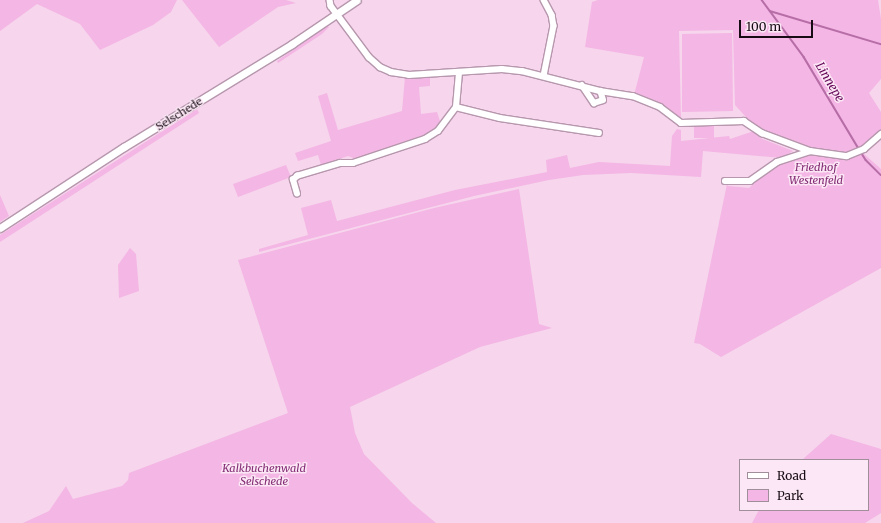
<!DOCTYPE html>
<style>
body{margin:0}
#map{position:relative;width:881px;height:523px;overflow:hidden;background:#f6d5ed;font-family:Merriweather,serif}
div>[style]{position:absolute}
.green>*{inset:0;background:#f4b6e4}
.stream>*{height:1.5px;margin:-0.75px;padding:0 0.75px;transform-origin:0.75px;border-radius:0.75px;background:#b76ea7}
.roads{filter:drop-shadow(1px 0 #b697ad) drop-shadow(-1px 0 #b697ad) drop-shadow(0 1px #b697ad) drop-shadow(0 -1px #b697ad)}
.minor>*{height:5.5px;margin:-2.75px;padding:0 2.75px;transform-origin:2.75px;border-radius:2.75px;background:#fff}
.tertiary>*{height:7px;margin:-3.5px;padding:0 3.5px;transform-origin:3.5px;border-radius:3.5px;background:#fff}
span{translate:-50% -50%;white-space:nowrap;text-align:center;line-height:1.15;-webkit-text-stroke:3px #fbe7f5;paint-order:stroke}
.street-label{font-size:11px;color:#170c14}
.park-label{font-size:11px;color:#842c74;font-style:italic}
.water-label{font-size:12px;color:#640657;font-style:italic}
.legend{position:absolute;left:739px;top:459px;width:130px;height:52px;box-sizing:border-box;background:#fbe7f5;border:1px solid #a08f9b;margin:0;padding:5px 7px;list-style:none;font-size:12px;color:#170c14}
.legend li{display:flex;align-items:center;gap:8px;height:20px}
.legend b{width:20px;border:1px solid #a08f9b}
.scale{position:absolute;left:739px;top:20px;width:74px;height:18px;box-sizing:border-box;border:2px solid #170c14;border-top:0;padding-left:5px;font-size:12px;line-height:14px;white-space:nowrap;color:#170c14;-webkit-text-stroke:3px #fbe7f5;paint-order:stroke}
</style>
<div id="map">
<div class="green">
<div style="clip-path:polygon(0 0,177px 0,171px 12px,153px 25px,100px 50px,80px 24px,37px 4px,0 31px)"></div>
<div style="clip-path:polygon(182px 0,286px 0,296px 3px,278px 7px,219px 47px)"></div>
<div style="clip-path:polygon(598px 0,878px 0,881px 19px,881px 79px,869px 93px,881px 112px,881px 130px,864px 147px,849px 154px,812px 150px,755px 127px,735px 105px,733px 30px,679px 31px,681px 121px,634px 95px,644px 57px,585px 47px,592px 2px)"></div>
<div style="clip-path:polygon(327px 26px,329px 27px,322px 34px,278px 63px,277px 61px)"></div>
<div style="clip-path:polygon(732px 33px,733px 111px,682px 112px,682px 34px)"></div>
<div style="clip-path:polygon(405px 77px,430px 77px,430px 86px,419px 87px,421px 114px,437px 112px,441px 124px,435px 131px,356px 159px,348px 156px,321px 165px,318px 155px,298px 161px,295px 153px,331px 141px,318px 96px,327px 93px,338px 130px,402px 111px)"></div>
<div style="clip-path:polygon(197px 109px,199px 113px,0 242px,0 235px)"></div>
<div style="clip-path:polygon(714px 125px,714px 138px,694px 138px,694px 126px)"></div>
<div style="clip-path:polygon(677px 129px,681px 130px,681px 141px,729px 136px,730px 139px,754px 131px,762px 134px,760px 138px,793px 151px,782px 158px,703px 151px,701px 177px,631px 173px,583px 175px,549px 180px,474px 196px,259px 252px,259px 249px,308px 235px,301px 208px,331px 200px,337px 221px,455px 190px,547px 172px,546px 160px,567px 155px,570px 168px,599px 162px,670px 166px,672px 136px)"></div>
<div style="clip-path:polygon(864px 150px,864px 154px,881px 169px,881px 268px,721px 357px,700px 344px,694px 343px,727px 184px,728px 186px,749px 188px,772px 167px,795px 156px,817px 153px,837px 157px)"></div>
<div style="clip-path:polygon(286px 165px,291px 177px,238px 197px,233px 184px)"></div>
<div style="clip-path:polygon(519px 189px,539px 324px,552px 328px,480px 347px,350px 407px,355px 433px,364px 454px,412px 503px,436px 523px,23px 523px,49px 511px,66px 486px,73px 499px,122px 486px,128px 480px,129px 473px,288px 413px,238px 260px,434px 208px)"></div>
<div style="clip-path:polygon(0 195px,9px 216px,0 222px)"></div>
<div style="clip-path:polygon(130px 248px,136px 254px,139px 291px,119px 298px,118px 265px)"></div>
<div style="clip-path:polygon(831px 434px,881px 449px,881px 513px,865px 523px,752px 523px,759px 510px,868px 510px,868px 460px,802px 460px)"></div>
</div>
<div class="stream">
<div style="left:762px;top:0;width:71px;rotate:53.6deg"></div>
<div style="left:804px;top:57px;width:107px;rotate:59.1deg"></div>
<div style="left:770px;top:11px;width:116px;rotate:16.6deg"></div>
<div style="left:861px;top:152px;width:9px;rotate:58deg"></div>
<div style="left:866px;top:160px;width:21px;rotate:45deg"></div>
</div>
<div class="roads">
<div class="minor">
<div style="left:330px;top:0;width:6px;rotate:81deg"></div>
<div style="left:331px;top:6px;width:64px;rotate:53.3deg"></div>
<div style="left:369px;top:57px;width:15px;rotate:42deg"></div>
<div style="left:380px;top:67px;width:12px;rotate:24deg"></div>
<div style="left:391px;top:72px;width:18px;rotate:9deg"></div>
<div style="left:409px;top:75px;width:93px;rotate:-3.7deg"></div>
<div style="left:502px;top:69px;width:20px;rotate:6deg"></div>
<div style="left:522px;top:71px;width:81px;rotate:14.4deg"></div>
<div style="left:600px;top:91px;width:33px;rotate:9deg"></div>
<div style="left:633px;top:96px;width:29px;rotate:22deg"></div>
<div style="left:660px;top:107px;width:26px;rotate:37deg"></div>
<div style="left:681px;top:123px;width:63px;rotate:-1.8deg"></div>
<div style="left:744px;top:121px;width:22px;rotate:34deg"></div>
<div style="left:762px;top:133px;width:51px;rotate:20.6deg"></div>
<div style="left:544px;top:0;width:17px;rotate:62deg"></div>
<div style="left:552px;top:15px;width:11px;rotate:80deg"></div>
<div style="left:554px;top:26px;width:51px;rotate:101.3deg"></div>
<div style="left:582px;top:85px;width:22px;rotate:56deg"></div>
<div style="left:594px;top:103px;width:9px;rotate:-18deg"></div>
<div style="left:603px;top:100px;width:9px;rotate:-108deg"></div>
<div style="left:456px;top:107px;width:45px;rotate:14deg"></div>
<div style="left:500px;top:118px;width:100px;rotate:8.6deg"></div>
<div style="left:725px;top:181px;width:25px"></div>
<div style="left:750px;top:181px;width:33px;rotate:-35deg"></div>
<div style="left:777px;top:162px;width:35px;rotate:-18deg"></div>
<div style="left:810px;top:151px;width:37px;rotate:8deg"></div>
<div style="left:847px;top:156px;width:18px;rotate:-22deg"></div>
<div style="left:864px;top:149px;width:23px;rotate:-41deg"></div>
<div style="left:297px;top:194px;width:15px;rotate:-106deg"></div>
<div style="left:293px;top:180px;width:6px;rotate:-45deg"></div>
<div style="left:297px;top:176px;width:45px;rotate:-16.8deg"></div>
<div style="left:340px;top:163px;width:13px"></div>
<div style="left:353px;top:163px;width:76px;rotate:-18.4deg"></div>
<div style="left:425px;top:139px;width:15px;rotate:-32deg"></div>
<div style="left:438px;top:131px;width:30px;rotate:-53deg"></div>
<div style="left:456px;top:107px;width:34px;rotate:-85deg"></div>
</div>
<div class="tertiary">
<div style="left:0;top:228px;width:148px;rotate:-33.2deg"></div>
<div style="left:124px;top:147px;width:197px;rotate:-31.5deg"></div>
<div style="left:292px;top:44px;width:78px;rotate:-34.1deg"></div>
</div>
</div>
<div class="street-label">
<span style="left:179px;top:114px;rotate:-32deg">Selschede</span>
</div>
<div class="park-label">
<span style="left:816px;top:174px">Friedhof<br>Westenfeld</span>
<span style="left:264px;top:475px">Kalkbuchenwald<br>Selschede</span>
</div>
<div class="water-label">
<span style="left:830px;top:82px;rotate:59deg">Linnepe</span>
</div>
<ul class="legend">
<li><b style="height:5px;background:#fff"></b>Road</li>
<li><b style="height:11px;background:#f4b6e4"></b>Park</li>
</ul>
<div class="scale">100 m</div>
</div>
